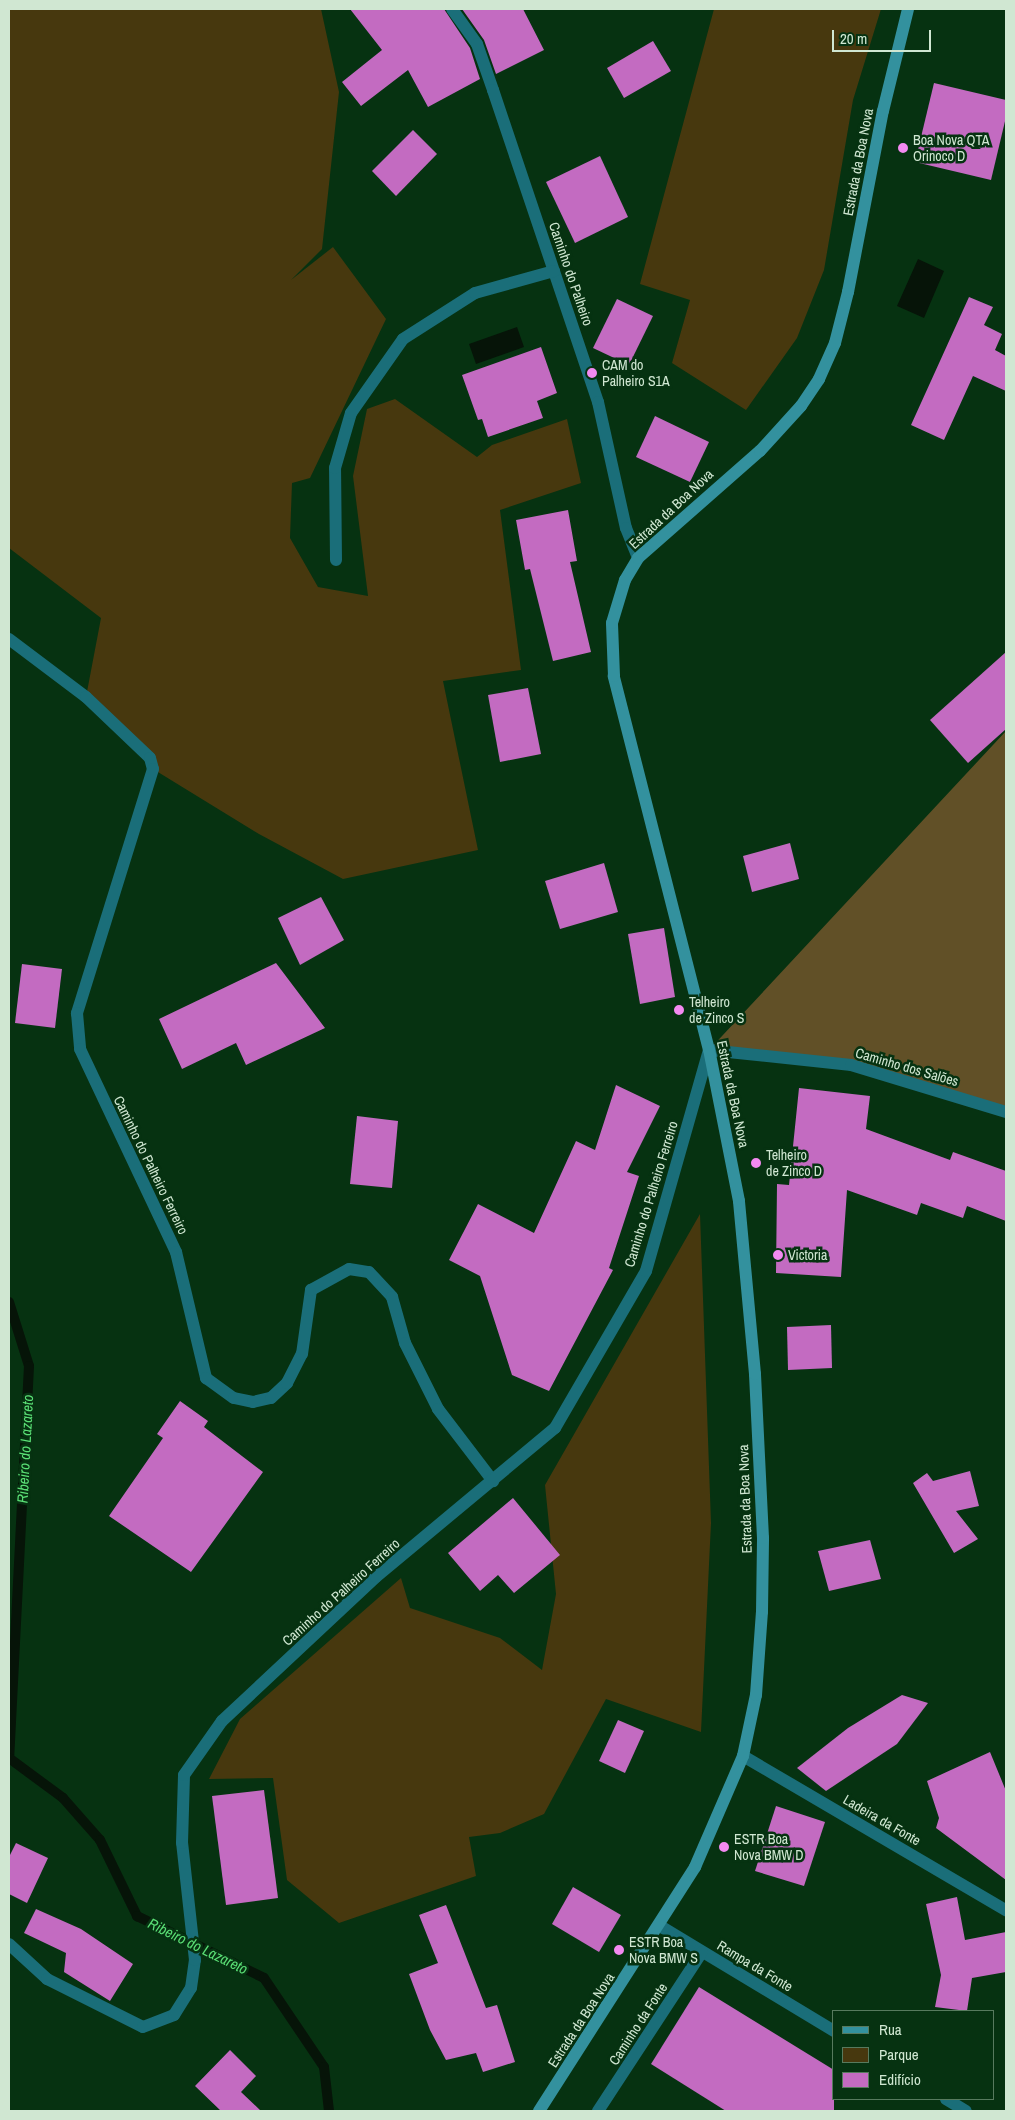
<!DOCTYPE html>
<meta charset="utf-8">
<style>
body{margin:0}
#map{position:relative;width:1015px;height:2120px;overflow:hidden;background:#063211;font-family:"Archivo Narrow",sans-serif}
div>[style]{position:absolute}
.green>*{inset:0;background:#47380e}
.forest>*{inset:0;background:#615027}
.water>*{inset:0;background:#061408}
.stream>*{height:10px;margin:-5px;padding:0 5px;transform-origin:5px;border-radius:5px;background:#061408}
.building>*{inset:0;background:#c36bc1}
.lane>*{height:12px;margin:-6px;padding:0 6px;transform-origin:6px;border-radius:6px;background:#1a6e79}
.street>*{height:12px;margin:-6px;padding:0 6px;transform-origin:6px;border-radius:6px;background:#1a6e79}
.secondary>*{height:12px;margin:-6px;padding:0 6px;transform-origin:6px;border-radius:6px;background:#33919e}
.dots>*{width:14px;height:14px;translate:-50% -50%;box-sizing:border-box;border:2px solid #063211;border-radius:50%}
span{translate:-50% -50%;white-space:nowrap;text-align:center;line-height:1.15;-webkit-text-stroke:5px #063211;paint-order:stroke}
.poi-label{font-size:14px;color:#d0e7d2}
.left{translate:0 -50%;text-align:left}
.street-label{font-size:14px;color:#d0e7d2}
.water-label{font-size:15px;color:#5ade75;font-style:italic}
.frame{position:absolute;inset:0;border:10px solid #d0e7d2;pointer-events:none}
.legend{position:absolute;left:832px;top:2010px;width:162px;height:90px;box-sizing:border-box;background:#063211;border:1px solid #577a5e;margin:0;padding:6px 9px;list-style:none;font-size:15px;color:#d0e7d2}
.legend li{display:flex;align-items:center;gap:10px;height:25px}
.legend b{width:25px;border:1px solid #577a5e}
.scale{position:absolute;left:832px;top:30px;width:99px;height:22px;box-sizing:border-box;border:2px solid #d0e7d2;border-top:0;padding-left:6px;font-size:15px;line-height:18px;white-space:nowrap;color:#d0e7d2;-webkit-text-stroke:4px #063211;paint-order:stroke}
</style>
<div id="map">
<div class="green">
<div style="clip-path:polygon(9px 9px,321px 9px,339px 92px,322px 249px,291px 280px,333px 247px,386px 319px,310px 478px,292px 483px,290px 538px,318px 587px,368px 596px,353px 476px,367px 409px,395px 399px,477px 457px,492px 445px,567px 419px,581px 483px,500px 510px,521px 670px,443px 681px,478px 850px,343px 879px,259px 834px,153px 769px,86px 697px,101px 618px,9px 548px)"></div>
<div style="clip-path:polygon(714px 9px,881px 9px,853px 100px,824px 270px,797px 338px,746px 410px,672px 363px,690px 300px,640px 284px)"></div>
<div style="clip-path:polygon(700px 1214px,711px 1523px,701px 1732px,606px 1699px,544px 1814px,500px 1833px,469px 1837px,476px 1876px,339px 1923px,287px 1880px,273px 1778px,209px 1779px,240px 1719px,401px 1578px,410px 1608px,500px 1638px,542px 1670px,556px 1594px,545px 1485px)"></div>
</div>
<div class="forest">
<div style="clip-path:polygon(1006px 731px,1006px 1112px,851px 1065px,709px 1050px)"></div>
</div>
<div class="water">
<div style="clip-path:polygon(918px 259px,944px 271px,924px 318px,897px 306px)"></div>
<div style="clip-path:polygon(517px 327px,524px 347px,476px 364px,469px 344px)"></div>
</div>
<div class="stream">
<div style="left:9px;top:1302px;width:67px;rotate:72.6deg"></div>
<div style="left:29px;top:1366px;width:393px;rotate:92.9deg"></div>
<div style="left:9px;top:1758px;width:67px;rotate:36.5deg"></div>
<div style="left:63px;top:1798px;width:56px;rotate:48.6deg"></div>
<div style="left:100px;top:1840px;width:85px;rotate:64deg"></div>
<div style="left:137px;top:1916px;width:141px;rotate:26deg"></div>
<div style="left:264px;top:1978px;width:107px;rotate:56deg"></div>
<div style="left:324px;top:2067px;width:44px;rotate:83.5deg"></div>
</div>
<div class="building">
<div style="clip-path:polygon(350px 9px,444px 9px,470px 48px,480px 79px,428px 107px,408px 70px,361px 106px,342px 82px,382px 50px)"></div>
<div style="clip-path:polygon(462px 9px,523px 9px,544px 50px,496px 74px,484px 40px)"></div>
<div style="clip-path:polygon(653px 41px,671px 71px,624px 98px,607px 68px)"></div>
<div style="clip-path:polygon(934px 83px,1006px 100px,1006px 117px,991px 180px,915px 162px)"></div>
<div style="clip-path:polygon(413px 130px,437px 154px,396px 196px,372px 171px)"></div>
<div style="clip-path:polygon(600px 156px,628px 217px,575px 243px,546px 182px)"></div>
<div style="clip-path:polygon(969px 297px,993px 307px,984px 325px,1002px 334px,995px 350px,1006px 356px,1006px 391px,973px 376px,944px 440px,911px 425px)"></div>
<div style="clip-path:polygon(617px 299px,653px 316px,629px 365px,593px 348px)"></div>
<div style="clip-path:polygon(541px 347px,557px 393px,537px 401px,543px 418px,488px 437px,482px 419px,478px 420px,462px 375px)"></div>
<div style="clip-path:polygon(655px 416px,709px 442px,690px 482px,636px 457px)"></div>
<div style="clip-path:polygon(568px 510px,577px 561px,570px 562px,591px 652px,553px 661px,530px 569px,525px 570px,516px 520px)"></div>
<div style="clip-path:polygon(1006px 652px,1006px 729px,968px 763px,930px 720px)"></div>
<div style="clip-path:polygon(528px 688px,541px 754px,500px 762px,488px 695px)"></div>
<div style="clip-path:polygon(790px 843px,799px 879px,752px 892px,743px 856px)"></div>
<div style="clip-path:polygon(604px 863px,618px 912px,560px 929px,545px 881px)"></div>
<div style="clip-path:polygon(321px 897px,344px 940px,300px 965px,278px 918px)"></div>
<div style="clip-path:polygon(664px 928px,675px 997px,640px 1004px,628px 934px)"></div>
<div style="clip-path:polygon(276px 963px,325px 1028px,246px 1065px,236px 1043px,182px 1069px,159px 1019px)"></div>
<div style="clip-path:polygon(22px 964px,62px 969px,55px 1028px,15px 1023px)"></div>
<div style="clip-path:polygon(616px 1085px,660px 1106px,627px 1172px,639px 1176px,609px 1268px,613px 1270px,549px 1391px,512px 1375px,480px 1276px,449px 1260px,478px 1204px,534px 1233px,576px 1141px,595px 1150px)"></div>
<div style="clip-path:polygon(799px 1088px,870px 1096px,866px 1129px,950px 1160px,953px 1152px,1006px 1171px,1006px 1221px,967px 1206px,963px 1218px,921px 1203px,917px 1215px,847px 1190px,841px 1277px,776px 1273px,777px 1184px,789px 1185px)"></div>
<div style="clip-path:polygon(357px 1116px,398px 1121px,392px 1188px,350px 1184px)"></div>
<div style="clip-path:polygon(831px 1325px,832px 1368px,788px 1370px,787px 1327px)"></div>
<div style="clip-path:polygon(180px 1401px,208px 1421px,204px 1427px,263px 1472px,191px 1572px,109px 1516px,163px 1438px,157px 1434px)"></div>
<div style="clip-path:polygon(970px 1471px,979px 1506px,956px 1511px,978px 1539px,954px 1553px,913px 1483px,927px 1473px,933px 1481px)"></div>
<div style="clip-path:polygon(513px 1498px,560px 1555px,514px 1593px,498px 1575px,480px 1591px,448px 1553px)"></div>
<div style="clip-path:polygon(870px 1540px,881px 1579px,829px 1591px,818px 1551px)"></div>
<div style="clip-path:polygon(902px 1695px,928px 1703px,897px 1744px,826px 1791px,797px 1768px,848px 1728px)"></div>
<div style="clip-path:polygon(618px 1720px,644px 1731px,625px 1773px,599px 1761px)"></div>
<div style="clip-path:polygon(990px 1752px,1006px 1791px,1006px 1880px,936px 1828px,939px 1818px,927px 1781px)"></div>
<div style="clip-path:polygon(264px 1790px,278px 1898px,226px 1905px,212px 1796px)"></div>
<div style="clip-path:polygon(776px 1806px,825px 1822px,804px 1886px,755px 1871px)"></div>
<div style="clip-path:polygon(16px 1843px,48px 1858px,27px 1903px,9px 1894px,9px 1857px)"></div>
<div style="clip-path:polygon(573px 1887px,621px 1915px,599px 1952px,552px 1924px)"></div>
<div style="clip-path:polygon(957px 1897px,965px 1940px,1006px 1932px,1006px 1972px,972px 1978px,967px 2011px,935px 2007px,941px 1975px,926px 1904px)"></div>
<div style="clip-path:polygon(446px 1905px,486px 2008px,497px 2005px,515px 2062px,483px 2072px,476px 2053px,446px 2060px,430px 2030px,409px 1974px,438px 1963px,419px 1915px)"></div>
<div style="clip-path:polygon(36px 1909px,81px 1929px,133px 1964px,110px 2001px,64px 1972px,66px 1953px,24px 1933px)"></div>
<div style="clip-path:polygon(699px 1987px,834px 2070px,834px 2111px,726px 2111px,651px 2064px)"></div>
<div style="clip-path:polygon(230px 2050px,256px 2076px,241px 2092px,261px 2111px,221px 2111px,195px 2086px)"></div>
</div>
<div class="lane">
<div style="left:452px;top:9px;width:43px;rotate:54.5deg"></div>
<div style="left:477px;top:44px;width:49px;rotate:70.8deg"></div>
<div style="left:493px;top:90px;width:329px;rotate:71.4deg"></div>
<div style="left:598px;top:402px;width:129px;rotate:77.5deg"></div>
<div style="left:626px;top:528px;width:32px;rotate:68deg"></div>
<div style="left:743px;top:1756px;width:305px;rotate:30.4deg"></div>
<div style="left:660px;top:1926px;width:203px;rotate:31.1deg"></div>
<div style="left:946px;top:2099px;width:23px;rotate:31deg"></div>
<div style="left:598px;top:2111px;width:190px;rotate:-56.8deg"></div>
</div>
<div class="street">
<div style="left:336px;top:560px;width:92px;rotate:-90.6deg"></div>
<div style="left:335px;top:468px;width:57px;rotate:-73.8deg"></div>
<div style="left:351px;top:413px;width:90px;rotate:-54.9deg"></div>
<div style="left:403px;top:339px;width:85px;rotate:-32.6deg"></div>
<div style="left:475px;top:293px;width:82px;rotate:-15.6deg"></div>
<div style="left:9px;top:639px;width:96px;rotate:37deg"></div>
<div style="left:86px;top:697px;width:88px;rotate:43.6deg"></div>
<div style="left:150px;top:758px;width:11px;rotate:75deg"></div>
<div style="left:153px;top:769px;width:256px;rotate:107.3deg"></div>
<div style="left:77px;top:1013px;width:36px;rotate:85deg"></div>
<div style="left:80px;top:1049px;width:225px;rotate:64.7deg"></div>
<div style="left:176px;top:1252px;width:130px;rotate:76.6deg"></div>
<div style="left:206px;top:1378px;width:34px;rotate:36deg"></div>
<div style="left:234px;top:1398px;width:19px;rotate:12deg"></div>
<div style="left:253px;top:1402px;width:18px;rotate:-13deg"></div>
<div style="left:271px;top:1398px;width:22px;rotate:-43deg"></div>
<div style="left:287px;top:1383px;width:33px;rotate:-63deg"></div>
<div style="left:302px;top:1354px;width:65px;rotate:-82deg"></div>
<div style="left:311px;top:1290px;width:43px;rotate:-28.9deg"></div>
<div style="left:349px;top:1269px;width:20px;rotate:9deg"></div>
<div style="left:369px;top:1272px;width:34px;rotate:47deg"></div>
<div style="left:392px;top:1297px;width:48px;rotate:74.2deg"></div>
<div style="left:405px;top:1343px;width:74px;rotate:63.4deg"></div>
<div style="left:438px;top:1409px;width:91px;rotate:52.6deg"></div>
<div style="left:9px;top:1944px;width:52px;rotate:42.6deg"></div>
<div style="left:47px;top:1979px;width:107px;rotate:26.6deg"></div>
<div style="left:143px;top:2027px;width:33px;rotate:-21deg"></div>
<div style="left:174px;top:2015px;width:32px;rotate:-58deg"></div>
<div style="left:191px;top:1988px;width:28px;rotate:-82deg"></div>
<div style="left:195px;top:1960px;width:118px;rotate:-96.3deg"></div>
<div style="left:182px;top:1843px;width:68px;rotate:-88.3deg"></div>
<div style="left:184px;top:1775px;width:66px;rotate:-54.9deg"></div>
<div style="left:222px;top:1721px;width:211px;rotate:-43.1deg"></div>
<div style="left:376px;top:1577px;width:233px;rotate:-39.8deg"></div>
<div style="left:555px;top:1428px;width:181px;rotate:-59.9deg"></div>
<div style="left:646px;top:1271px;width:230px;rotate:-74.1deg"></div>
<div style="left:709px;top:1050px;width:143px;rotate:6deg"></div>
<div style="left:851px;top:1065px;width:162px;rotate:16.9deg"></div>
</div>
<div class="secondary">
<div style="left:539px;top:2111px;width:290px;rotate:-57.4deg"></div>
<div style="left:695px;top:1867px;width:121px;rotate:-66.6deg"></div>
<div style="left:743px;top:1756px;width:62px;rotate:-78deg"></div>
<div style="left:756px;top:1695px;width:83px;rotate:-85.9deg"></div>
<div style="left:762px;top:1612px;width:74px;rotate:-89.2deg"></div>
<div style="left:763px;top:1538px;width:164px;rotate:-92.8deg"></div>
<div style="left:755px;top:1374px;width:174px;rotate:-95.3deg"></div>
<div style="left:739px;top:1201px;width:154px;rotate:-101.2deg"></div>
<div style="left:709px;top:1050px;width:386px;rotate:-104.3deg"></div>
<div style="left:614px;top:676px;width:53px;rotate:-92.2deg"></div>
<div style="left:612px;top:623px;width:45px;rotate:-73.2deg"></div>
<div style="left:625px;top:580px;width:26px;rotate:-59deg"></div>
<div style="left:638px;top:558px;width:162px;rotate:-41.3deg"></div>
<div style="left:760px;top:451px;width:61px;rotate:-47.7deg"></div>
<div style="left:801px;top:406px;width:32px;rotate:-56deg"></div>
<div style="left:819px;top:379px;width:39px;rotate:-66deg"></div>
<div style="left:835px;top:343px;width:53px;rotate:-75.7deg"></div>
<div style="left:848px;top:292px;width:184px;rotate:-79.1deg"></div>
<div style="left:883px;top:111px;width:105px;rotate:-76.2deg"></div>
</div>
<div class="dots">
<div style="left:903px;top:148px;background:#f38af1"></div>
<div style="left:592px;top:373px;background:#f38af1"></div>
<div style="left:679px;top:1010px;background:#f38af1"></div>
<div style="left:756px;top:1163px;background:#f38af1"></div>
<div style="left:778px;top:1255px;background:#f38af1"></div>
<div style="left:724px;top:1847px;background:#f38af1"></div>
<div style="left:619px;top:1950px;background:#f38af1"></div>
</div>
<div class="poi-label">
<span class="left" style="left:913px;top:148px">Boa Nova QTA<br>Orinoco D</span>
<span class="left" style="left:602px;top:373px">CAM do<br>Palheiro S1A</span>
<span class="left" style="left:689px;top:1010px">Telheiro<br>de Zinco S</span>
<span class="left" style="left:766px;top:1163px">Telheiro<br>de Zinco D</span>
<span class="left" style="left:788px;top:1255px">Victoria</span>
<span class="left" style="left:734px;top:1847px">ESTR Boa<br>Nova BMW D</span>
<span class="left" style="left:629px;top:1950px">ESTR Boa<br>Nova BMW S</span>
</div>
<div class="street-label">
<span style="left:858px;top:162px;rotate:-79deg">Estrada da Boa Nova</span>
<span style="left:571px;top:274px;rotate:71deg">Caminho do Palheiro</span>
<span style="left:671px;top:509px;rotate:-43deg">Estrada da Boa Nova</span>
<span style="left:907px;top:1067px;rotate:16deg">Caminho dos Salões</span>
<span style="left:733px;top:1094px;rotate:78deg">Estrada da Boa Nova</span>
<span style="left:151px;top:1165px;rotate:64deg">Caminho do Palheiro Ferreiro</span>
<span style="left:651px;top:1194px;rotate:-73deg">Caminho do Palheiro Ferreiro</span>
<span style="left:745px;top:1499px;rotate:-92deg">Estrada da Boa Nova</span>
<span style="left:341px;top:1592px;rotate:-42deg">Caminho do Palheiro Ferreiro</span>
<span style="left:882px;top:1820px;rotate:30deg">Ladeira da Fonte</span>
<span style="left:755px;top:1966px;rotate:31deg">Rampa da Fonte</span>
<span style="left:581px;top:2020px;rotate:-57deg">Estrada da Boa Nova</span>
<span style="left:638px;top:2024px;rotate:-57deg">Caminho da Fonte</span>
</div>
<div class="water-label">
<span style="left:25px;top:1449px;rotate:-87deg">Ribeiro do Lazareto</span>
<span style="left:198px;top:1946px;rotate:26deg">Ribeiro do Lazareto</span>
</div>
<div class="frame"></div>
<ul class="legend">
<li><b style="height:6px;background:#33919e"></b>Rua</li>
<li><b style="height:14px;background:#47380e"></b>Parque</li>
<li><b style="height:14px;background:#c36bc1"></b>Edifício</li>
</ul>
<div class="scale">20 m</div>
</div>
